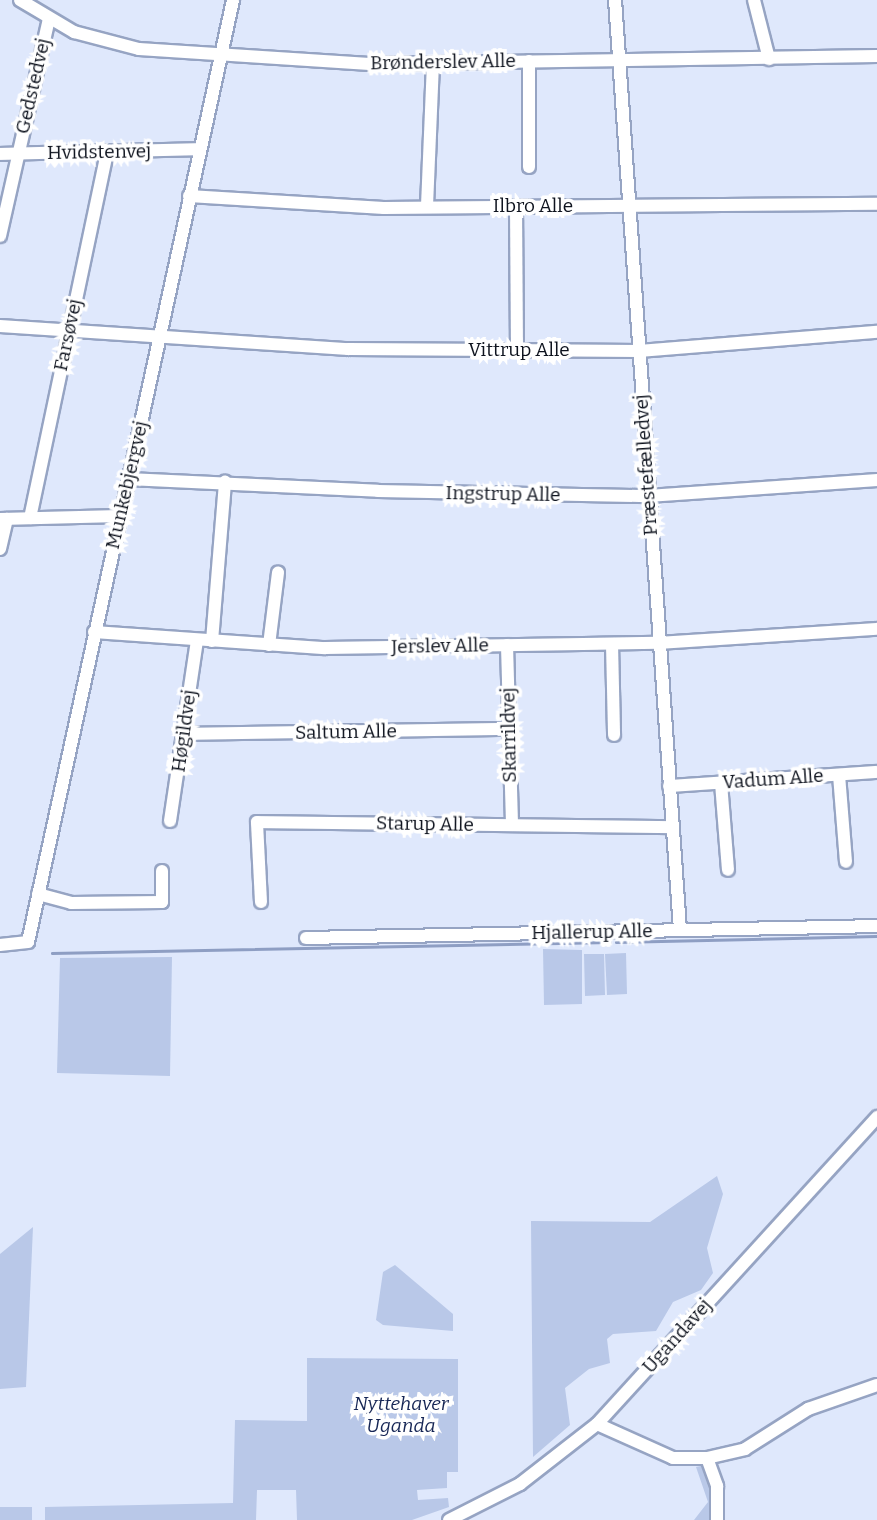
<!DOCTYPE html>
<meta charset="utf-8">
<style>
body{margin:0}
#map{position:relative;width:877px;height:1520px;overflow:hidden;background:#dfe8fc;font-family:Bitter,serif}
div>[style]{position:absolute}
.green>*{inset:0;background:#b9c8e8}
.stream>*{height:2.5px;margin:-1.25px;padding:0 1.25px;transform-origin:1.25px;border-radius:1.25px;background:#8e9ec3}
.roads{filter:drop-shadow(2px 0 #96a4c3) drop-shadow(-2px 0 #96a4c3) drop-shadow(0 2px #96a4c3) drop-shadow(0 -2px #96a4c3)}
.minor>*{height:12px;margin:-6px;padding:0 6px;transform-origin:6px;border-radius:6px;background:#fff}
span{translate:-50% -50%;white-space:nowrap;text-align:center;line-height:1.15;-webkit-text-stroke:7px #fff;paint-order:stroke}
.street-label{font-size:19px;color:#0e131e}
.park-label{font-size:19px;color:#162655;font-style:italic}
</style>
<div id="map">
<div class="green">
<div style="clip-path:polygon(543px 949px,582px 950px,582px 1004px,544px 1005px)"></div>
<div style="clip-path:polygon(626px 953px,627px 994px,607px 995px,605px 954px)"></div>
<div style="clip-path:polygon(584px 954px,604px 954px,605px 995px,585px 996px)"></div>
<div style="clip-path:polygon(172px 957px,170px 1076px,57px 1073px,60px 958px)"></div>
<div style="clip-path:polygon(717px 1176px,723px 1194px,707px 1248px,713px 1273px,701px 1290px,673px 1302px,656px 1331px,613px 1334px,607px 1339px,610px 1363px,589px 1369px,565px 1388px,570px 1425px,533px 1457px,531px 1221px,650px 1222px)"></div>
<div style="clip-path:polygon(33px 1227px,26px 1387px,0 1389px,0 1254px)"></div>
<div style="clip-path:polygon(395px 1265px,453px 1314px,453px 1331px,383px 1325px,376px 1320px,383px 1272px)"></div>
<div style="clip-path:polygon(307px 1358px,458px 1359px,458px 1472px,447px 1472px,447px 1488px,417px 1490px,418px 1500px,448px 1498px,449px 1507px,412px 1520px,297px 1520px,296px 1490px,257px 1490px,256px 1520px,45px 1520px,45px 1507px,233px 1503px,235px 1420px,307px 1421px)"></div>
<div style="clip-path:polygon(705px 1465px,713px 1486px,714px 1520px,694px 1520px,708px 1502px,696px 1467px)"></div>
<div style="clip-path:polygon(0 1507px,32px 1507px,32px 1520px,0 1520px)"></div>
</div>
<div class="stream">
<div style="left:616px;top:942px;width:261px;rotate:-1.3deg"></div>
<div style="left:52px;top:953px;width:558px;rotate:-1.13deg"></div>
</div>
<div class="roads">
<div class="minor">
<div style="left:20px;top:0;width:63px;rotate:30.7deg"></div>
<div style="left:74px;top:32px;width:67px;rotate:14.7deg"></div>
<div style="left:139px;top:49px;width:231px;rotate:3.7deg"></div>
<div style="left:370px;top:64px;width:507px;rotate:-0.9deg"></div>
<div style="left:615px;top:0;width:932px;rotate:86deg"></div>
<div style="left:754px;top:0;width:61px;rotate:75.7deg"></div>
<div style="left:529px;top:61px;width:106px;rotate:90deg"></div>
<div style="left:0;top:154px;width:199px;rotate:-1.4deg"></div>
<div style="left:189px;top:196px;width:195px;rotate:3.5deg"></div>
<div style="left:384px;top:208px;width:493px;rotate:-0.5deg"></div>
<div style="left:427px;top:206px;width:143px;rotate:-87.6deg"></div>
<div style="left:516px;top:206px;width:144px;rotate:89.6deg"></div>
<div style="left:0;top:236px;width:222px;rotate:-77.3deg"></div>
<div style="left:0;top:326px;width:349px;rotate:3.8deg"></div>
<div style="left:348px;top:349px;width:291px;rotate:0.4deg"></div>
<div style="left:639px;top:351px;width:239px;rotate:-4.6deg"></div>
<div style="left:128px;top:479px;width:250px;rotate:2.7deg"></div>
<div style="left:378px;top:491px;width:270px;rotate:1.1deg"></div>
<div style="left:648px;top:496px;width:230px;rotate:-4deg"></div>
<div style="left:30px;top:518px;width:374px;rotate:-78.1deg"></div>
<div style="left:0;top:519px;width:120px;rotate:-1.4deg"></div>
<div style="left:0;top:549px;width:31px;rotate:-77deg"></div>
<div style="left:94px;top:632px;width:232px;rotate:4deg"></div>
<div style="left:325px;top:648px;width:333px;rotate:-0.9deg"></div>
<div style="left:658px;top:643px;width:219px;rotate:-3.7deg"></div>
<div style="left:212px;top:641px;width:160px;rotate:-85.3deg"></div>
<div style="left:612px;top:644px;width:91px;rotate:88.7deg"></div>
<div style="left:269px;top:645px;width:73px;rotate:-82.9deg"></div>
<div style="left:507px;top:645px;width:180px;rotate:88.4deg"></div>
<div style="left:184px;top:734px;width:324px;rotate:-0.9deg"></div>
<div style="left:839px;top:775px;width:87px;rotate:85.4deg"></div>
<div style="left:721px;top:783px;width:87px;rotate:85.4deg"></div>
<div style="left:669px;top:786px;width:208px;rotate:-3.9deg"></div>
<div style="left:170px;top:821px;width:182px;rotate:-81.5deg"></div>
<div style="left:38px;top:894px;width:34px;rotate:15deg"></div>
<div style="left:71px;top:903px;width:91px;rotate:-0.6deg"></div>
<div style="left:162px;top:902px;width:31px;rotate:-90deg"></div>
<div style="left:261px;top:902px;width:80px;rotate:-92.9deg"></div>
<div style="left:257px;top:822px;width:415px;rotate:0.7deg"></div>
<div style="left:306px;top:938px;width:571px;rotate:-1.2deg"></div>
<div style="left:0;top:945px;width:28px;rotate:-6deg"></div>
<div style="left:28px;top:942px;width:964px;rotate:-77.72deg"></div>
<div style="left:597px;top:1424px;width:83px;rotate:24.1deg"></div>
<div style="left:673px;top:1458px;width:34px"></div>
<div style="left:707px;top:1458px;width:39px;rotate:-13deg"></div>
<div style="left:745px;top:1449px;width:75px;rotate:-32.4deg"></div>
<div style="left:808px;top:1409px;width:73px;rotate:-19.2deg"></div>
<div style="left:707px;top:1458px;width:30px;rotate:70deg"></div>
<div style="left:717px;top:1486px;width:34px;rotate:90deg"></div>
<div style="left:449px;top:1520px;width:80px;rotate:-26.9deg"></div>
<div style="left:520px;top:1484px;width:98px;rotate:-37.9deg"></div>
<div style="left:597px;top:1424px;width:416px;rotate:-47.6deg"></div>
</div>
</div>
<div class="street-label">
<span style="left:443px;top:62px;rotate:-1deg">Brønderslev Alle</span>
<span style="left:33px;top:86px;rotate:-77deg">Gedstedvej</span>
<span style="left:99px;top:152px;rotate:-1deg">Hvidstenvej</span>
<span style="left:533px;top:206px">Ilbro Alle</span>
<span style="left:68px;top:335px;rotate:-78deg">Farsøvej</span>
<span style="left:519px;top:350px">Vittrup Alle</span>
<span style="left:646px;top:465px;rotate:-94deg">Præstefælledvej</span>
<span style="left:127px;top:485px;rotate:-77deg">Munkebjergvej</span>
<span style="left:503px;top:494px;rotate:1deg">Ingstrup Alle</span>
<span style="left:440px;top:646px;rotate:-1deg">Jerslev Alle</span>
<span style="left:184px;top:731px;rotate:-82deg">Høgildvej</span>
<span style="left:346px;top:732px;rotate:-1deg">Saltum Alle</span>
<span style="left:509px;top:735px;rotate:-91deg">Skarrildvej</span>
<span style="left:773px;top:779px;rotate:-4deg">Vadum Alle</span>
<span style="left:425px;top:824px;rotate:1deg">Starup Alle</span>
<span style="left:592px;top:932px;rotate:-1deg">Hjallerup Alle</span>
<span style="left:677px;top:1336px;rotate:-48deg">Ugandavej</span>
</div>
<div class="park-label">
<span style="left:401px;top:1415px">Nyttehaver<br>Uganda</span>
</div>
</div>
